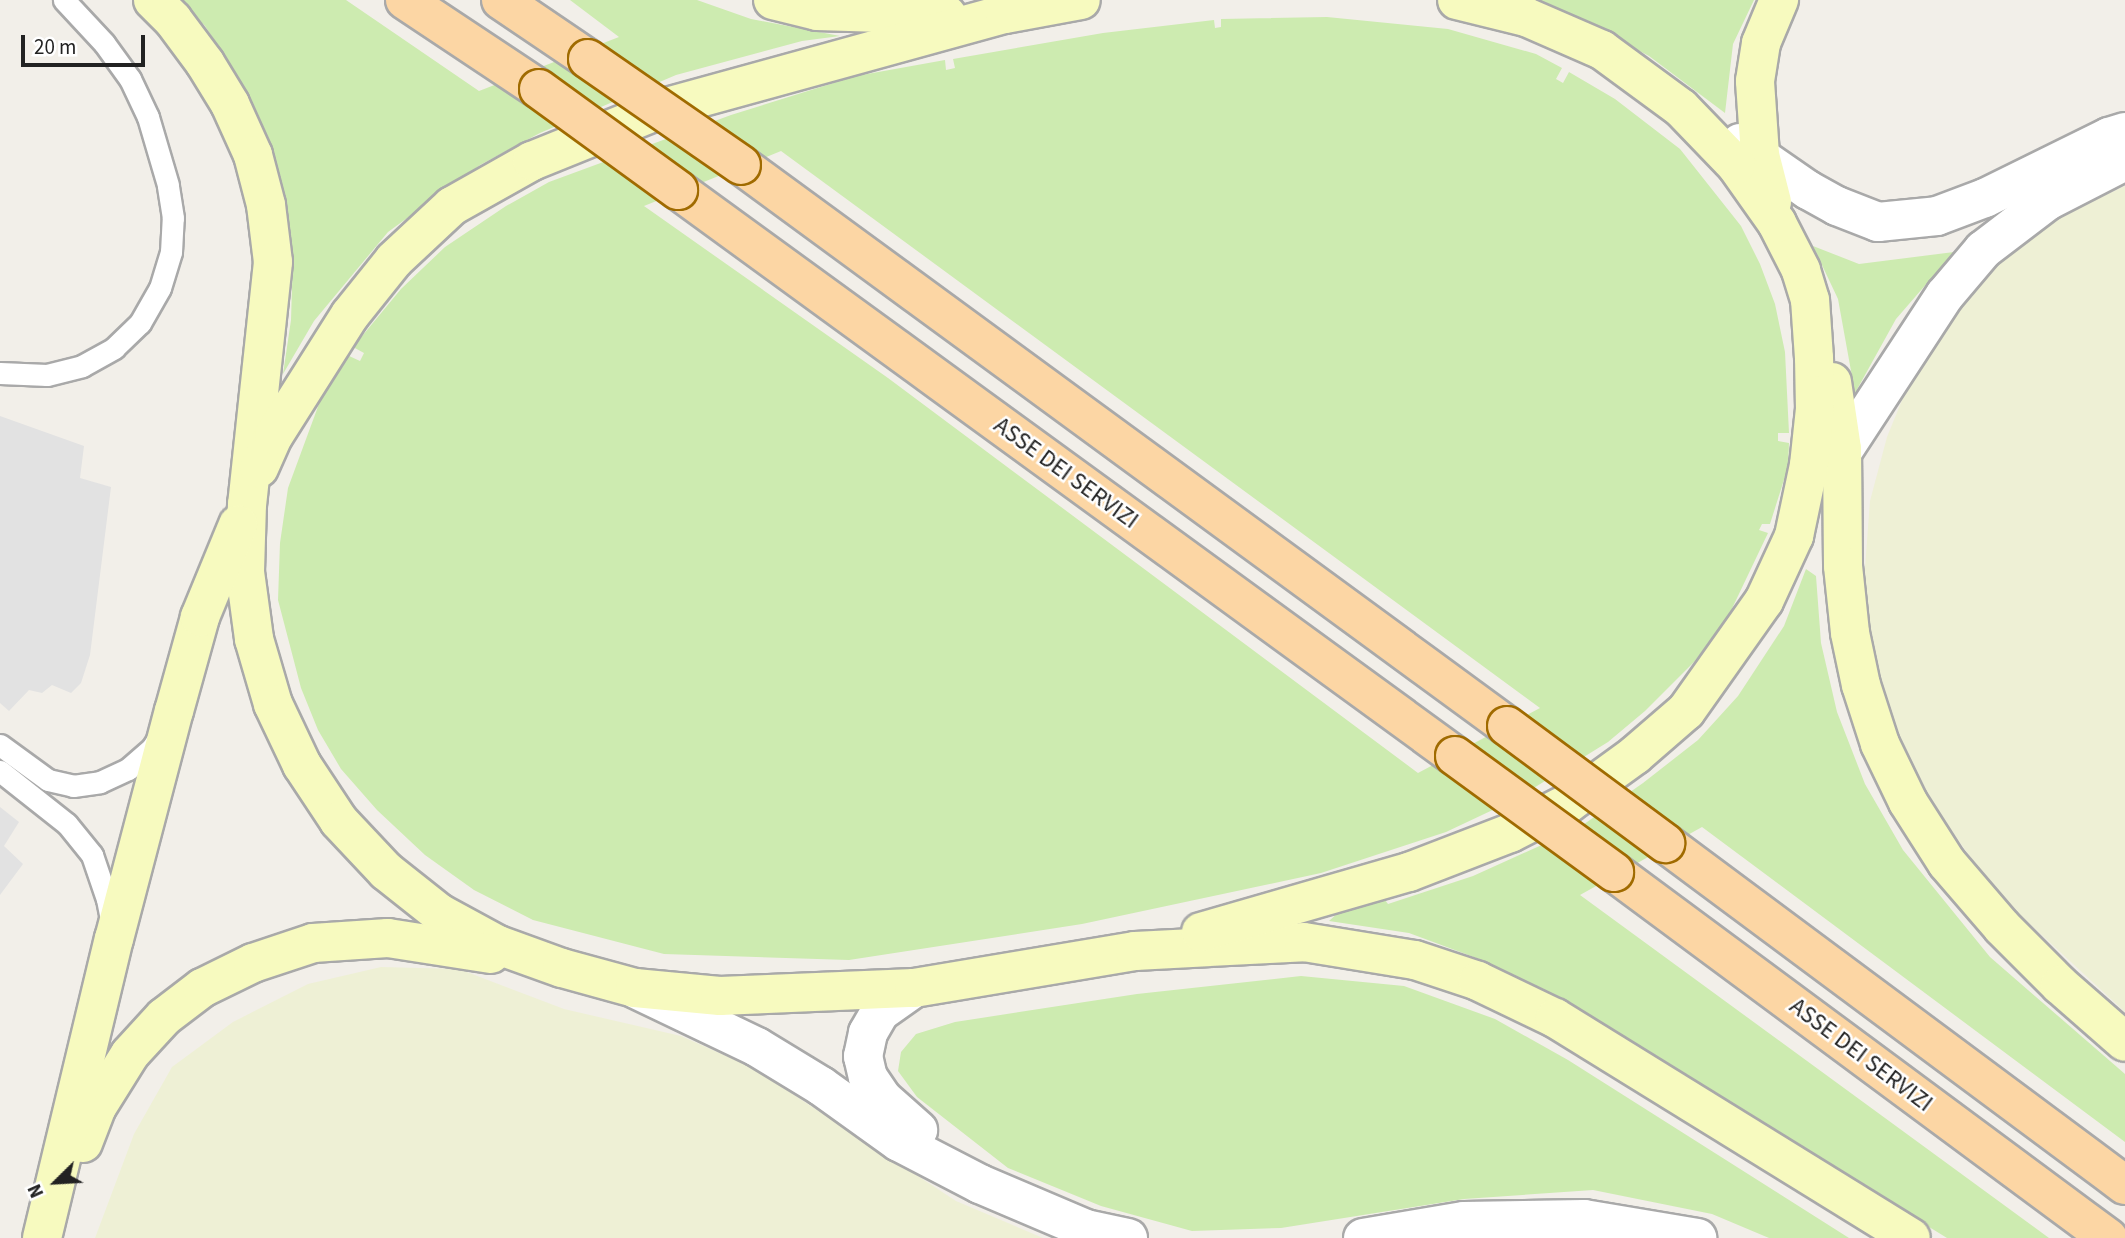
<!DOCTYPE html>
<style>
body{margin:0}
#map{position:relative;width:2125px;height:1238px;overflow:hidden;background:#f2efe9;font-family:"Source Sans 3",sans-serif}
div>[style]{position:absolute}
.farmland>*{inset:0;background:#eef0d5}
.grass>*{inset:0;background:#cdebb0}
.parking>*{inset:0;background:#e2e2e2}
.roads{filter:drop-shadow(2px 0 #a9a9a9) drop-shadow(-2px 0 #a9a9a9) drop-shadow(0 2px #a9a9a9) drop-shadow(0 -2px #a9a9a9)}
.lane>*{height:21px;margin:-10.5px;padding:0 10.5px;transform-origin:10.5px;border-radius:10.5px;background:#fff}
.street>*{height:38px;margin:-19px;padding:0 19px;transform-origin:19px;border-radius:19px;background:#fff}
.secondary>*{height:38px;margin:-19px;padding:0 19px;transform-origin:19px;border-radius:19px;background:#f7fabf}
.primary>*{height:38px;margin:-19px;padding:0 19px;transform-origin:19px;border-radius:19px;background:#fcd6a4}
.bridges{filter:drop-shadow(2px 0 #a06b00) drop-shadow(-2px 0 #a06b00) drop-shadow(0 2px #a06b00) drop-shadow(0 -2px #a06b00)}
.primary-bridge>*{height:38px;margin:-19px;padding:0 19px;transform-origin:19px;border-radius:19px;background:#fcd6a4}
span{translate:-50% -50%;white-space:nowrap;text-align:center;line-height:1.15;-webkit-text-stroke:5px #fff;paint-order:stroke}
.street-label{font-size:24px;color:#222}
.north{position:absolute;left:21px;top:1147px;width:70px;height:70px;-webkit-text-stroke:5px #fff;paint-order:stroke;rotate:246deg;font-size:19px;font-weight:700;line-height:28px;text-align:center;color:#222}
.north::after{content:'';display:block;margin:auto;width:24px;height:32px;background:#222;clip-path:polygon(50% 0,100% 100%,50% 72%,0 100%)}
.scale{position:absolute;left:21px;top:35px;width:124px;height:32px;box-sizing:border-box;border:4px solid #222;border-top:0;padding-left:9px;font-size:21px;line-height:24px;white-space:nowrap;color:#222;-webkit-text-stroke:5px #fff;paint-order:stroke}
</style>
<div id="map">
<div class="farmland">
<div style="clip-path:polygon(2125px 186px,2125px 1012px,2019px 914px,1976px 865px,1934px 806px,1886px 709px,1867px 630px,1865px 568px,1870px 501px,1887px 437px,1911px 378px,1946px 320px,1991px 270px,2058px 217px)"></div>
<div style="clip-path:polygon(381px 967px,459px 969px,564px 1009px,681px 1036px,753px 1068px,956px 1201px,1043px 1238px,95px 1238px,134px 1134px,172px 1067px,233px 1022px,308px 984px)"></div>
</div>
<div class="grass">
<div style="clip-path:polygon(181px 0,346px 0,479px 91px,619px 37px,570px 0,697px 0,751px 19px,840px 36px,802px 41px,676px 75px,540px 133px,480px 165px,388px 232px,314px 321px,283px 374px,291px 320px,293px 254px,286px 205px,272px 155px,253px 107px,232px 67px,205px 26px)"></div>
<div style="clip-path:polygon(1530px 0,1754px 0,1733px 44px,1725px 113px,1649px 56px,1581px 20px)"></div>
<div style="clip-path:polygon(evenodd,1327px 17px,1448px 29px,1536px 54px,1562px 68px,1556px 79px,1563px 83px,1569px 72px,1615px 99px,1680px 149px,1741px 226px,1760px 264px,1775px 304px,1785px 352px,1789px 433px,1778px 433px,1778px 441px,1789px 443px,1788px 467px,1770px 524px,1762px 524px,1759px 530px,1768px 533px,1727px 619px,1694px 662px,1645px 711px,1608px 742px,1516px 799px,1446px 832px,1321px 873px,1082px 924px,849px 960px,664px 954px,533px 920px,474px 890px,425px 855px,377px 810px,341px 769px,318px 730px,301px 688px,278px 600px,280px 543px,288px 488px,323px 393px,347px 355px,360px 361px,364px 353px,353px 347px,401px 289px,445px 247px,506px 206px,549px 182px,731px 115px,856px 76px,945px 60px,946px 70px,955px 68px,953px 59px,1103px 33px,1214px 20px,1215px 28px,1221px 27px,1221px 19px,1327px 17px,781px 151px,1540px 708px,1418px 773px,888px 378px,644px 206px,781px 151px)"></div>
<div style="clip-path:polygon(1813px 246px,1859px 264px,1954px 252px,1896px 319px,1855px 393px,1838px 299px)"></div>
<div style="clip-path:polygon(1806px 569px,1816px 576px,1821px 643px,1837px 712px,1865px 784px,1903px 850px,1990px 957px,2125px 1074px,2125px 1142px,1702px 827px,1580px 895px,2049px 1238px,1947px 1238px,1548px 992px,1479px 959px,1409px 933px,1329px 921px,1339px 912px,1385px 900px,1388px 904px,1473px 876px,1577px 829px,1643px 783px,1698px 740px,1738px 696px,1784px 626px)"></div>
<div style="clip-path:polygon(1301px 976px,1404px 986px,1495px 1019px,1568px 1060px,1849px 1238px,1769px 1238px,1712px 1214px,1593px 1190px,1464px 1199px,1281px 1228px,1192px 1231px,1101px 1206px,1008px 1168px,917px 1097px,898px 1071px,901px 1052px,916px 1034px,955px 1022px,1137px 994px)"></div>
</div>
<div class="parking">
<div style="clip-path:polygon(0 416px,84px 446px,80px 478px,111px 487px,90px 655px,81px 683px,71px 693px,52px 685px,42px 693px,29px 690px,9px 711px,0 703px)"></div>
<div style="clip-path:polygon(0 807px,19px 822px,4px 846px,23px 864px,0 895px)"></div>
</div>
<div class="roads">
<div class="lane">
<div style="left:0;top:373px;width:47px;rotate:2.4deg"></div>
<div style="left:47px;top:375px;width:36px;rotate:-14deg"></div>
<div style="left:82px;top:366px;width:37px;rotate:-29deg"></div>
<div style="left:114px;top:348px;width:36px;rotate:-44deg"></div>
<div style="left:140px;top:323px;width:40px;rotate:-60.3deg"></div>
<div style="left:160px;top:288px;width:38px;rotate:-73deg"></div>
<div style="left:171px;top:252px;width:34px;rotate:-87deg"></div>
<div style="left:173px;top:218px;width:33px;rotate:-99deg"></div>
<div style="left:168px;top:185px;width:71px;rotate:-106.4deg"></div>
<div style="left:148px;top:117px;width:42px;rotate:-115.3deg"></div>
<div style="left:130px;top:79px;width:44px;rotate:-125.8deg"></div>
<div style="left:104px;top:43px;width:59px;rotate:-132.9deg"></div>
<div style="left:0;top:745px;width:59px;rotate:36.1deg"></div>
<div style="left:48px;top:780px;width:26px;rotate:13deg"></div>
<div style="left:73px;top:786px;width:27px;rotate:-8deg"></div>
<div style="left:100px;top:782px;width:31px;rotate:-25deg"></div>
<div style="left:128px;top:769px;width:32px;rotate:-41deg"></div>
<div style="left:152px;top:748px;width:13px;rotate:-58deg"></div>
<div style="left:0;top:771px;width:85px;rotate:38.3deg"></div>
<div style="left:67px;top:824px;width:40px;rotate:51deg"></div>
<div style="left:92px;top:855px;width:46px;rotate:71.2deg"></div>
<div style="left:107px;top:899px;width:21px;rotate:79deg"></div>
</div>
<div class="street">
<div style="left:1740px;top:143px;width:83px;rotate:34.7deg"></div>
<div style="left:1808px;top:190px;width:33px;rotate:29deg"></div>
<div style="left:1837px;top:206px;width:44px;rotate:21.3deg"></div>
<div style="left:1878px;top:222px;width:59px;rotate:-5.8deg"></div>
<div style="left:1937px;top:216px;width:51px;rotate:-20.6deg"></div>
<div style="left:1985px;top:198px;width:138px;rotate:-26.2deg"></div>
<div style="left:2109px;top:137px;width:17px;rotate:-17deg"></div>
<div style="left:1831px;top:469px;width:208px;rotate:-56.8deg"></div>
<div style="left:1945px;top:295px;width:59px;rotate:-49.8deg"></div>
<div style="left:1983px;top:250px;width:81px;rotate:-37.4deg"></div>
<div style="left:2047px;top:201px;width:88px;rotate:-27.1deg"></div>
<div style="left:914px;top:988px;width:42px;rotate:144.8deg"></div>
<div style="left:880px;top:1012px;width:24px;rotate:120deg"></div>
<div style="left:868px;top:1033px;width:24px;rotate:102deg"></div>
<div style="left:863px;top:1056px;width:22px;rotate:77deg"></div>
<div style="left:868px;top:1077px;width:27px;rotate:56deg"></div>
<div style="left:883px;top:1099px;width:47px;rotate:41.5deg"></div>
<div style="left:636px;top:989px;width:134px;rotate:25.6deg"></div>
<div style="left:757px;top:1047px;width:75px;rotate:31.4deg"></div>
<div style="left:821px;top:1086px;width:96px;rotate:35.7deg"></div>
<div style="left:899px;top:1142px;width:91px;rotate:27.4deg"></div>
<div style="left:980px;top:1184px;width:115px;rotate:23deg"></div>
<div style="left:1086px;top:1229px;width:43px;rotate:12.1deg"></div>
<div style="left:1363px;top:1238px;width:102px;rotate:-9.6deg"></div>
<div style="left:1464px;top:1221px;width:120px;rotate:-1deg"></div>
<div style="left:1584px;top:1219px;width:115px;rotate:9.5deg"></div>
</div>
<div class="secondary">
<div style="left:153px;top:0;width:28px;rotate:45deg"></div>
<div style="left:173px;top:20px;width:54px;rotate:53.3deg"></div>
<div style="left:205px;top:63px;width:48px;rotate:58.6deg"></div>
<div style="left:230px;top:104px;width:56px;rotate:65.7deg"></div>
<div style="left:253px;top:155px;width:52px;rotate:75.4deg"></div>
<div style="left:266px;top:205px;width:57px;rotate:83deg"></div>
<div style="left:273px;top:262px;width:243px;rotate:96.1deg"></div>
<div style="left:247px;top:504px;width:68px;rotate:91.7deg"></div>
<div style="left:245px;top:572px;width:68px;rotate:82.3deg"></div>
<div style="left:254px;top:639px;width:68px;rotate:73.7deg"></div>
<div style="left:273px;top:704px;width:68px;rotate:64.6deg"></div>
<div style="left:302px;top:765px;width:67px;rotate:56.5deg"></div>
<div style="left:339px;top:821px;width:69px;rotate:46.8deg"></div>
<div style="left:386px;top:871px;width:68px;rotate:38.4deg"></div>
<div style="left:439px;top:913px;width:67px;rotate:28.5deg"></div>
<div style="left:498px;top:945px;width:68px;rotate:19.8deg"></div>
<div style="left:562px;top:968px;width:76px;rotate:15.3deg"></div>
<div style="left:635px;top:988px;width:85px;rotate:5.4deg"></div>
<div style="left:720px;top:996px;width:194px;rotate:-2.4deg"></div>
<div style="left:914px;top:988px;width:224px;rotate:-9.5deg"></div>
<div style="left:1135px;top:951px;width:169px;rotate:-3deg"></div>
<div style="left:1304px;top:942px;width:112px;rotate:9.2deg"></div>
<div style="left:1415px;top:960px;width:66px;rotate:18.4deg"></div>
<div style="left:1478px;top:981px;width:85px;rotate:25.7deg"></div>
<div style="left:1555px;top:1018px;width:418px;rotate:31.7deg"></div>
<div style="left:773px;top:0;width:45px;rotate:14deg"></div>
<div style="left:817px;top:11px;width:130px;rotate:1.8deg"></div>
<div style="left:1772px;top:202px;width:49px;rotate:-104.3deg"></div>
<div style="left:1760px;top:155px;width:74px;rotate:-93.9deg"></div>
<div style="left:1755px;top:81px;width:38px;rotate:-81deg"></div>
<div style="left:1761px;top:43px;width:47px;rotate:-67.3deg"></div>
<div style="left:1832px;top:382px;width:68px;rotate:81.5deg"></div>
<div style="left:1842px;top:449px;width:117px;rotate:89.5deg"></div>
<div style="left:1843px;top:566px;width:67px;rotate:84deg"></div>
<div style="left:1850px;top:633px;width:53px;rotate:78.1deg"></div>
<div style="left:1861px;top:685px;width:62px;rotate:72.1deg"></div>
<div style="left:1880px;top:744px;width:64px;rotate:64.2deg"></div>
<div style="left:1908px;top:802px;width:72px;rotate:57.4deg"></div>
<div style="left:1947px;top:863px;width:84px;rotate:49.3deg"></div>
<div style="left:2002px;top:927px;width:82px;rotate:45deg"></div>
<div style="left:2060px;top:985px;width:86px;rotate:41.2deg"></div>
<div style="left:259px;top:468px;width:36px;rotate:-66deg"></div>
<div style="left:274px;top:435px;width:142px;rotate:-57.7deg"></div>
<div style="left:350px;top:315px;width:70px;rotate:-51.3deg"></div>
<div style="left:394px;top:260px;width:79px;rotate:-43deg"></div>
<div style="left:452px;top:206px;width:92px;rotate:-29.4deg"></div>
<div style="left:532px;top:161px;width:141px;rotate:-22deg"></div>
<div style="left:663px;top:108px;width:355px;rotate:-15.4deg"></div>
<div style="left:1005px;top:14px;width:77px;rotate:-10.4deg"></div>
<div style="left:1201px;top:932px;width:216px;rotate:-16.1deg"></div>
<div style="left:1409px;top:872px;width:108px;rotate:-21.1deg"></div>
<div style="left:1510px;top:833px;width:66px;rotate:-27deg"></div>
<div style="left:1569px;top:803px;width:82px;rotate:-36deg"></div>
<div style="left:1635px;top:755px;width:67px;rotate:-40.8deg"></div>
<div style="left:1686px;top:711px;width:135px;rotate:-54.7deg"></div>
<div style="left:1764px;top:601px;width:72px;rotate:-65.2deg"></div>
<div style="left:1794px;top:536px;width:73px;rotate:-78.1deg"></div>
<div style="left:1809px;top:465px;width:56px;rotate:-83.9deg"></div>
<div style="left:1815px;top:409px;width:51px;rotate:-91.1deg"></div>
<div style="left:1814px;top:358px;width:58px;rotate:-93.9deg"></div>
<div style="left:1810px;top:300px;width:31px;rotate:-107deg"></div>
<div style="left:1801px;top:270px;width:53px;rotate:-117.1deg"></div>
<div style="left:1777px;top:223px;width:71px;rotate:-125.3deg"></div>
<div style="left:1736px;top:165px;width:79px;rotate:-134deg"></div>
<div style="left:1681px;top:108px;width:98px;rotate:-143.7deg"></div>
<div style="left:1602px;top:50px;width:83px;rotate:-156.5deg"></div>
<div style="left:1526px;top:17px;width:71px;rotate:-166.2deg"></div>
<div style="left:83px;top:1143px;width:39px;rotate:-69deg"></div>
<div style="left:97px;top:1107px;width:62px;rotate:-58.1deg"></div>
<div style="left:130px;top:1054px;width:50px;rotate:-47.4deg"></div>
<div style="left:164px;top:1017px;width:48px;rotate:-37.3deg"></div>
<div style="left:202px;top:988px;width:57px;rotate:-26.1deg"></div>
<div style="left:253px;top:963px;width:63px;rotate:-18.4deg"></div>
<div style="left:313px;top:943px;width:75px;rotate:-3.8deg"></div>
<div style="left:388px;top:938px;width:104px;rotate:8.8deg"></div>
<div style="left:42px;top:1238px;width:308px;rotate:-76.5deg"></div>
<div style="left:114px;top:939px;width:236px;rotate:-75.3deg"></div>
<div style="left:174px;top:711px;width:98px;rotate:-74.5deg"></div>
<div style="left:200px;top:617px;width:100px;rotate:-67.6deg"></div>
</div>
<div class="primary">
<div style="left:405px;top:0;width:161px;rotate:33.6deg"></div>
<div style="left:501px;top:0;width:105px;rotate:34.1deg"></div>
<div style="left:741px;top:165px;width:949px;rotate:36.22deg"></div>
<div style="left:678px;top:190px;width:961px;rotate:36.07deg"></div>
<div style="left:1665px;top:843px;width:573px;rotate:36.63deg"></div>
<div style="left:1614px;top:872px;width:615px;rotate:36.53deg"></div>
</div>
</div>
<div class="bridges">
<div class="primary-bridge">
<div style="left:588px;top:59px;width:186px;rotate:34.7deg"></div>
<div style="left:539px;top:89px;width:172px;rotate:36deg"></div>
<div style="left:1507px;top:726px;width:197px;rotate:36.5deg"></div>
<div style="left:1455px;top:756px;width:197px;rotate:36.1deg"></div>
</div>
</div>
<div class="street-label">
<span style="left:1066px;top:473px;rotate:36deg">ASSE DEI SERVIZI</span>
<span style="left:1861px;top:1055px;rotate:37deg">ASSE DEI SERVIZI</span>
</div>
<div class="north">N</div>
<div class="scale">20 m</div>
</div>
